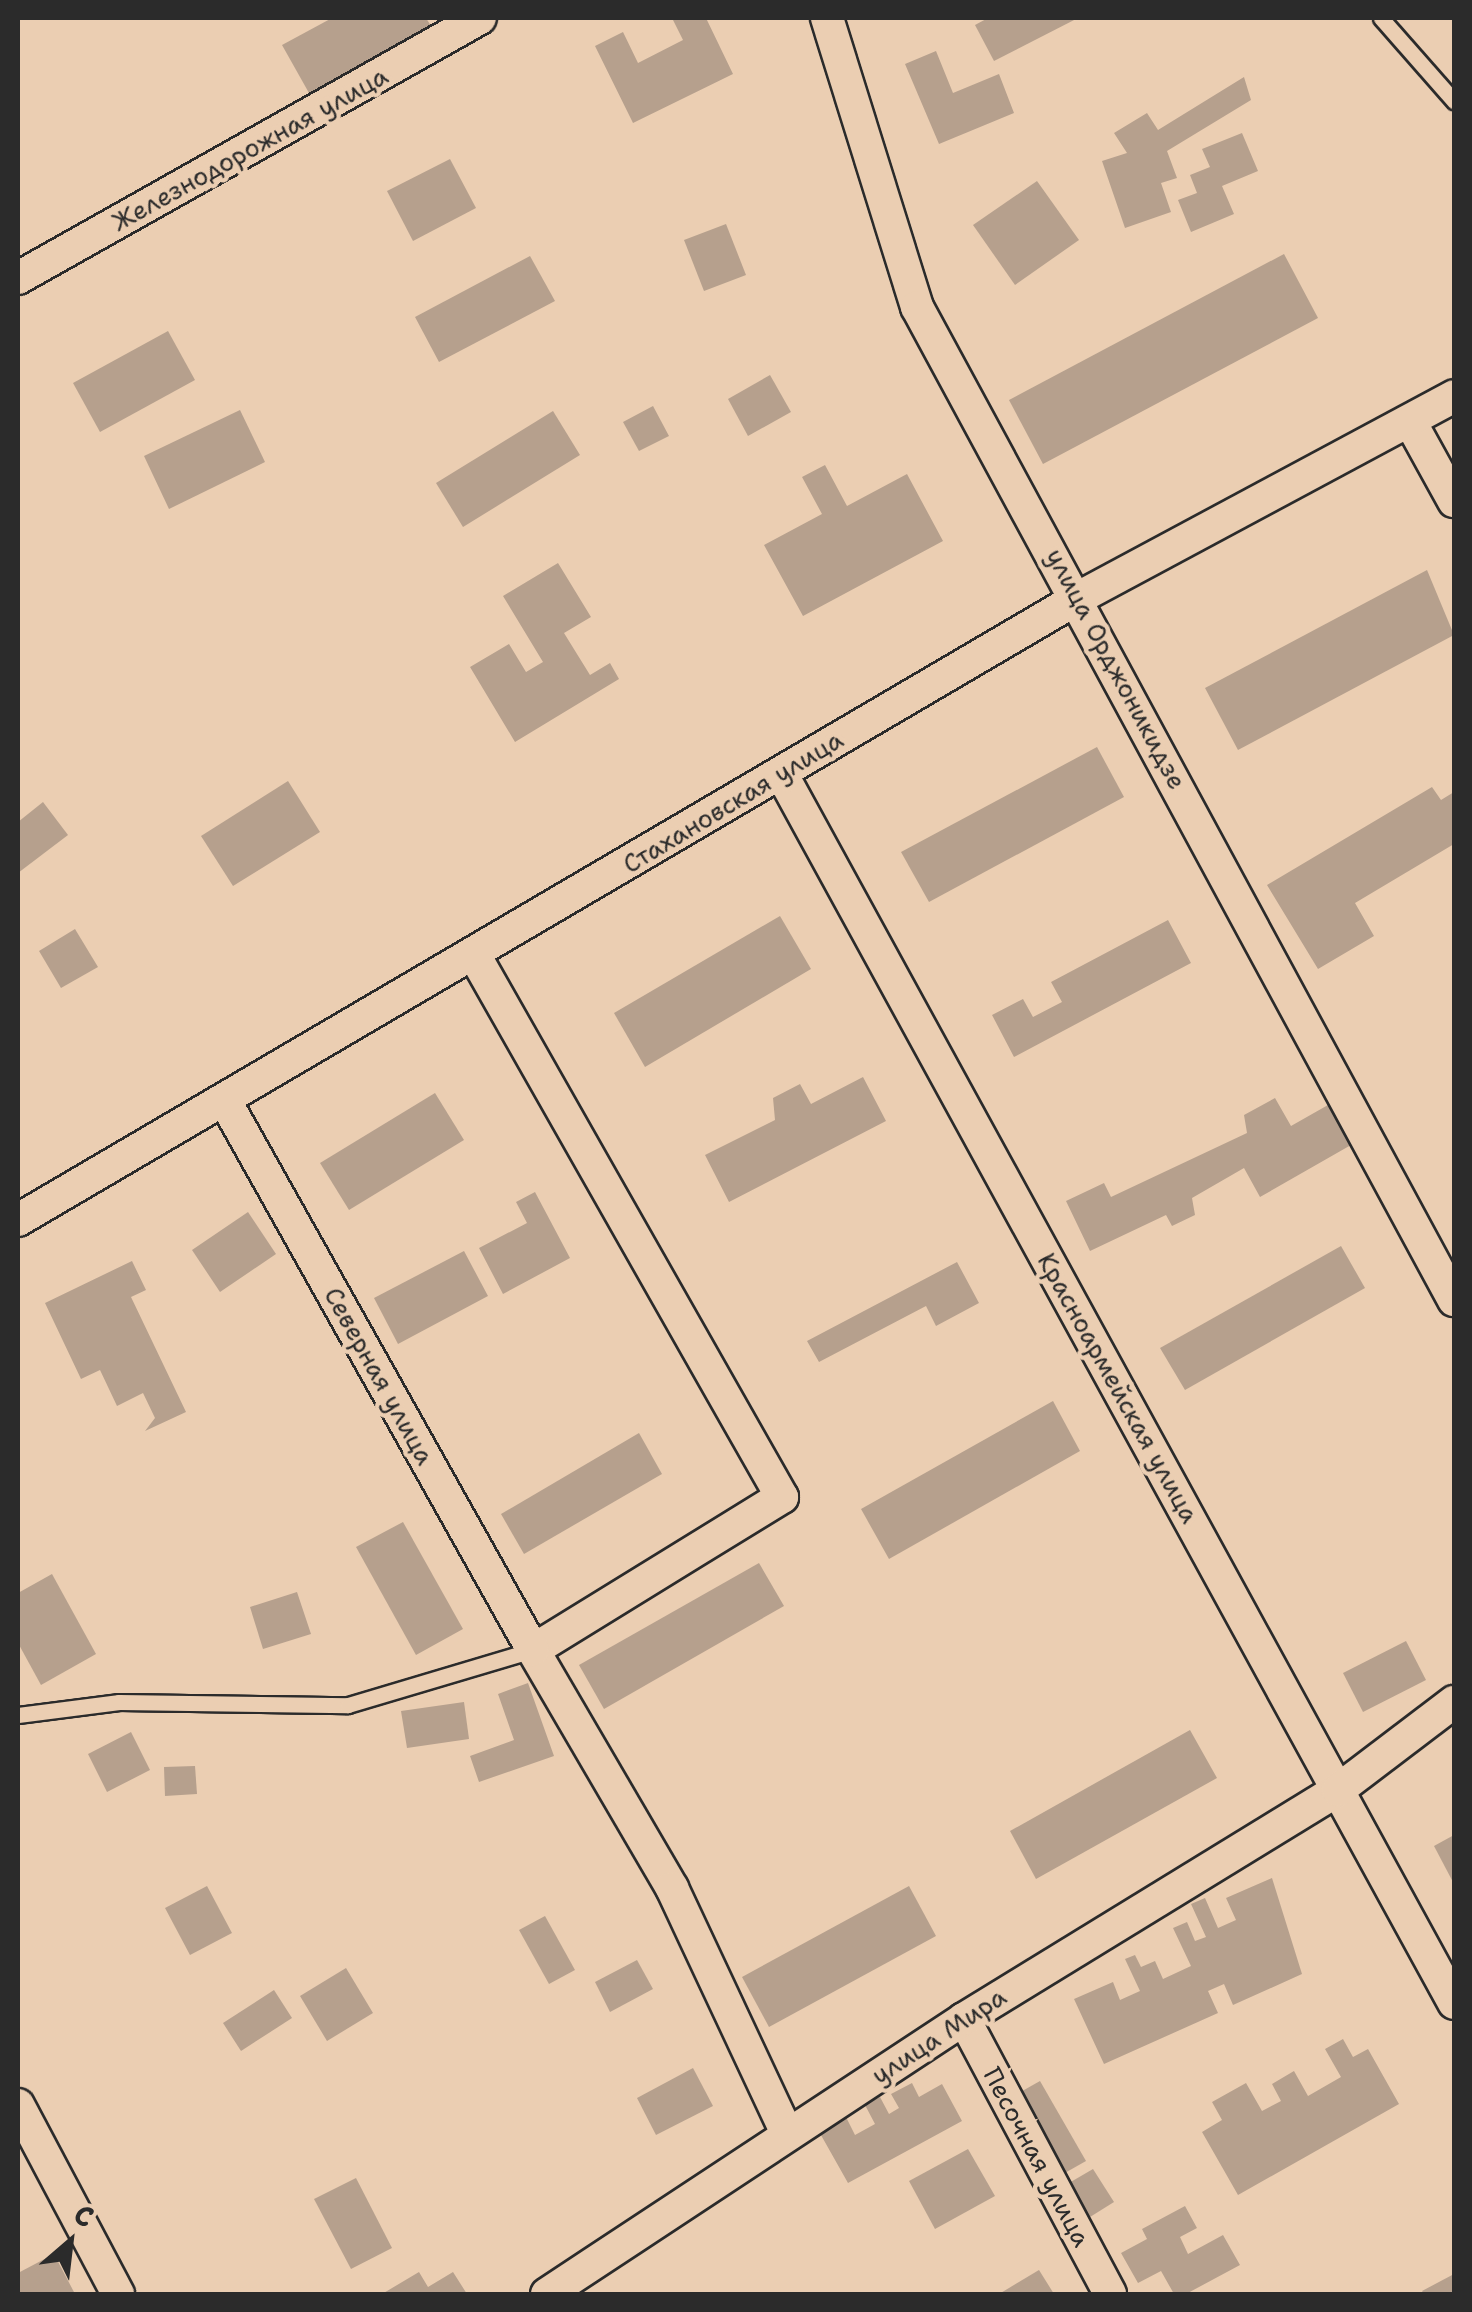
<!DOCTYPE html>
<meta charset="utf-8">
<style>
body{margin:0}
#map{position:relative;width:1472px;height:2312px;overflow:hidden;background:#ebceb2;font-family:"Shantell Sans",sans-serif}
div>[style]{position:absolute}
.building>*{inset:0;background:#b6a08d}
.roads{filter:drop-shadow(2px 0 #2b2b2b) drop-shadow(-2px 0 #2b2b2b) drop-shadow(0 2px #2b2b2b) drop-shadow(0 -2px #2b2b2b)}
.lane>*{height:15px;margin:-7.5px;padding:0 7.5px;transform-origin:7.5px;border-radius:7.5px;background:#ebceb2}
.street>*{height:32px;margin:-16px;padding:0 16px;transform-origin:16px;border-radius:16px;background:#ebceb2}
span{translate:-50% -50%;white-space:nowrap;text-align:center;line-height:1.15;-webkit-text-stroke:9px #ebceb2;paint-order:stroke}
.street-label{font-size:25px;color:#2b2b2b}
.frame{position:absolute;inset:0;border:20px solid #2b2b2b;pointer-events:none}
.north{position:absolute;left:20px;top:2192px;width:100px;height:100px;-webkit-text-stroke:8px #ebceb2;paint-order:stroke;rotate:28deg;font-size:28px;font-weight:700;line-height:40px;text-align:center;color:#2b2b2b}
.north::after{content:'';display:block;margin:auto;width:35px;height:45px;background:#2b2b2b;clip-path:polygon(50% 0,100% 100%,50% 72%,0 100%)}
</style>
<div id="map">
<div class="building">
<div style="clip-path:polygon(332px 18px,426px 18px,431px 26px,309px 93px,282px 45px)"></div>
<div style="clip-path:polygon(672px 18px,706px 18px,733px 74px,633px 123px,595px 46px,623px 32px,638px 63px,683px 40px)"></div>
<div style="clip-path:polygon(988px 18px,1078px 18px,994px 61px,975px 25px)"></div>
<div style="clip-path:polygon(936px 51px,953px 93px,999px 74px,1014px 113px,939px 144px,905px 64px)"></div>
<div style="clip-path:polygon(1244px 77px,1251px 100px,1167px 151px,1177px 178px,1161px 183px,1171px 212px,1125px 228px,1102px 161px,1127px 153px,1114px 133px,1147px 113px,1158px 130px)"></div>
<div style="clip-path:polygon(1242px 133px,1258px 171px,1222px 186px,1234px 214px,1191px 232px,1178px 200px,1197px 193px,1190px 175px,1210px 167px,1202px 149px)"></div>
<div style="clip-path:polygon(450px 159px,476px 208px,413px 241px,387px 191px)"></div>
<div style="clip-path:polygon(1037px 181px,1079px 240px,1015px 285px,973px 225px)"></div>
<div style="clip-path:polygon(726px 224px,746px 275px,704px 291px,684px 240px)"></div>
<div style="clip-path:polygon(1284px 254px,1318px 318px,1043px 464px,1009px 400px)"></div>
<div style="clip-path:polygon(530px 256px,555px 301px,439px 362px,415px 317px)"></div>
<div style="clip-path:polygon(168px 331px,195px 380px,100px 432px,73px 383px)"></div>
<div style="clip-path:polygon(770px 375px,791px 412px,748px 436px,728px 399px)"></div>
<div style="clip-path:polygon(653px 406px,669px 436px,639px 451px,623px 422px)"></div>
<div style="clip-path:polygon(240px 410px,265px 462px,169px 509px,144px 456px)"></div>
<div style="clip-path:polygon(553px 411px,580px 455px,463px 527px,436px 483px)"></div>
<div style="clip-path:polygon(825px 465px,847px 506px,907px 474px,943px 541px,803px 616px,764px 545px,822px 514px,802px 477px)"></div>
<div style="clip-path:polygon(558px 563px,591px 617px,564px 633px,590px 675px,610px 663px,619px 679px,515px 742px,470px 667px,509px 644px,526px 672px,543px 662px,503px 596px)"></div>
<div style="clip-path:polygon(1427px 570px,1454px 635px,1238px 750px,1205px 688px)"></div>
<div style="clip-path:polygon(1097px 747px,1124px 797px,929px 902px,901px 852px)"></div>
<div style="clip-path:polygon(288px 781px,320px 832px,233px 886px,201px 836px)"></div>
<div style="clip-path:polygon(1432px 787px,1441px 800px,1454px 792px,1454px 844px,1355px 903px,1374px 936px,1318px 969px,1267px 885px)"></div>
<div style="clip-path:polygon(43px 802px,68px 835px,18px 873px,18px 822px)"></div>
<div style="clip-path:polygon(780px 916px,811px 969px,645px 1067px,614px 1013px)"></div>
<div style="clip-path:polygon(1168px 920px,1191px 963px,1014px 1057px,992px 1015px,1023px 999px,1033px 1017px,1062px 1002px,1051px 982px)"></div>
<div style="clip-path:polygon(75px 929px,98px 967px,61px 988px,39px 951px)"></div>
<div style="clip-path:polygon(863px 1077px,886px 1121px,729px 1202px,705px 1155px,775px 1120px,773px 1098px,800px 1084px,811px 1104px)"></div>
<div style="clip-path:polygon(435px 1093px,464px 1140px,349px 1210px,320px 1163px)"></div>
<div style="clip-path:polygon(1275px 1098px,1291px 1126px,1328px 1105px,1351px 1145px,1260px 1197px,1244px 1168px,1192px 1198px,1195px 1215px,1172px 1226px,1166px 1215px,1090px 1251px,1066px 1201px,1104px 1183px,1111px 1197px,1247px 1133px,1244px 1115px)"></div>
<div style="clip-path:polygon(535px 1192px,570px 1258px,503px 1294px,479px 1248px,527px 1223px,516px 1202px)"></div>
<div style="clip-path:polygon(248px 1212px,276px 1254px,220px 1292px,192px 1250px)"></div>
<div style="clip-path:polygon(1341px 1246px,1365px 1288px,1185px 1390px,1160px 1348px)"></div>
<div style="clip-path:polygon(464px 1251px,488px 1296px,398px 1344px,374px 1298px)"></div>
<div style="clip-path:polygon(132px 1261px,146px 1290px,131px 1297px,186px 1412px,145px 1431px,155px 1418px,143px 1393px,117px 1406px,100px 1370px,81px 1379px,45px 1303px)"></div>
<div style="clip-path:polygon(957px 1262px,979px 1303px,936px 1326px,926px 1306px,819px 1362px,807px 1341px)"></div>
<div style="clip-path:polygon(1053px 1401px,1080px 1451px,889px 1559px,861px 1509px)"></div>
<div style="clip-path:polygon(639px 1433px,662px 1474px,524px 1554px,501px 1514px)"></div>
<div style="clip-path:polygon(403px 1522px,463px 1629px,416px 1655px,356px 1547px)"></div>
<div style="clip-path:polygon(759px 1563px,784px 1606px,604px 1709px,579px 1665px)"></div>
<div style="clip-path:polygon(52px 1574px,96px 1654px,41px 1685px,18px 1643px,18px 1593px)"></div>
<div style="clip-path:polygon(297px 1592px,311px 1634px,263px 1649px,250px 1607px)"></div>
<div style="clip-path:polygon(1406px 1641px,1426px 1680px,1363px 1712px,1343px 1673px)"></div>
<div style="clip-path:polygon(528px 1683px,554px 1756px,479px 1782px,470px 1756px,514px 1740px,498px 1694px)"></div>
<div style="clip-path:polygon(464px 1702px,469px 1739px,407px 1748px,401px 1711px)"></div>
<div style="clip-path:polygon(1190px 1730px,1217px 1778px,1036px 1879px,1010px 1831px)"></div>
<div style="clip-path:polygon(131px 1732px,150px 1770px,107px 1792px,88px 1754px)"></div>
<div style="clip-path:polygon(195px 1766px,197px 1794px,165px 1796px,164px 1767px)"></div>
<div style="clip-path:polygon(1454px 1835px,1454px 1884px,1434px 1846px)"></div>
<div style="clip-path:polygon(1272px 1878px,1302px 1974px,1233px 2005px,1224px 1984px,1208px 1991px,1218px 2013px,1104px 2064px,1074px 1999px,1113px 1982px,1120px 2000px,1140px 1991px,1125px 1959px,1135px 1955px,1141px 1967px,1155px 1961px,1163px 1979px,1191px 1966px,1173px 1928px,1187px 1922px,1195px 1941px,1206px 1937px,1191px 1904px,1205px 1898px,1218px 1928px,1236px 1920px,1226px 1898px)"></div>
<div style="clip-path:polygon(207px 1886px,232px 1933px,190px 1955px,165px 1908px)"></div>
<div style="clip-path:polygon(909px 1886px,936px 1936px,769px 2027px,742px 1977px)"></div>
<div style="clip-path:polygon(545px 1916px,575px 1970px,549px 1984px,519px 1930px)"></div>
<div style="clip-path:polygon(637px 1960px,653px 1989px,610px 2012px,595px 1982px)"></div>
<div style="clip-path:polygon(346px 1968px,373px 2013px,327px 2041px,300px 1996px)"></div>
<div style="clip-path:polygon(274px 1990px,292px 2018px,241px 2051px,223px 2023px)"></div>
<div style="clip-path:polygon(1343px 2039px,1353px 2057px,1368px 2049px,1399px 2104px,1238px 2195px,1202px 2132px,1222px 2120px,1212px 2102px,1246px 2083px,1262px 2111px,1281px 2101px,1272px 2084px,1294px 2071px,1308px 2096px,1341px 2077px,1325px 2049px)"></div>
<div style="clip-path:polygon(693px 2068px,713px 2106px,656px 2135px,637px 2098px)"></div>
<div style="clip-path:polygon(1040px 2081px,1086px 2161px,1063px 2174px,1017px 2094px)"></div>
<div style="clip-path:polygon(912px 2083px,919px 2097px,942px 2084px,962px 2121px,848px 2183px,817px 2128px,844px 2113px,855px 2135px,875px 2124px,865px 2105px,880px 2097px,889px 2114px,899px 2108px,891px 2094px)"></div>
<div style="clip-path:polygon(968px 2149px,995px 2196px,935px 2229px,909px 2181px)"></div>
<div style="clip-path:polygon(1093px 2169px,1114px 2202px,1090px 2217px,1069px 2183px)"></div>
<div style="clip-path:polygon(356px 2178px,392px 2248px,351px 2269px,314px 2199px)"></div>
<div style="clip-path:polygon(1185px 2206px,1197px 2228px,1180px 2237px,1188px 2254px,1223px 2235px,1240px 2265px,1186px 2294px,1174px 2294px,1161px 2271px,1138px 2283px,1121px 2253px,1147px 2239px,1142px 2229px)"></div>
<div style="clip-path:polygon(54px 2254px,75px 2294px,18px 2294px,18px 2273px)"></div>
<div style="clip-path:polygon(1039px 2270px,1054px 2294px,999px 2294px)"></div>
<div style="clip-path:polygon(419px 2272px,428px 2287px,453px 2272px,467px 2294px,382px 2294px)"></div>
<div style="clip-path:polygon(1454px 2274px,1454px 2294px,1424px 2294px,1422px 2291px)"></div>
</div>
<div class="roads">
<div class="lane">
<div style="left:1381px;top:18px;width:111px;rotate:48.7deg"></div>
<div style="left:18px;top:1715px;width:102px;rotate:-7.3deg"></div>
<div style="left:119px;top:1702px;width:229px;rotate:0.8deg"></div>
<div style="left:348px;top:1705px;width:193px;rotate:-16.6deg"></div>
</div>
<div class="street">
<div style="left:827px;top:18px;width:303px;rotate:72.7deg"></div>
<div style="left:917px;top:307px;width:1129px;rotate:61.6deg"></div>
<div style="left:18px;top:278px;width:530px;rotate:-29.37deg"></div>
<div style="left:1412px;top:425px;width:87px;rotate:61.1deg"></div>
<div style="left:781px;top:773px;width:1402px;rotate:61.31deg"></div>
<div style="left:476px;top:958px;width:620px;rotate:60.42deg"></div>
<div style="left:782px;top:1497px;width:292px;rotate:148.4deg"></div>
<div style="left:533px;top:1650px;width:276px;rotate:59.7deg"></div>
<div style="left:672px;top:1888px;width:272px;rotate:64.9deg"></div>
<div style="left:225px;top:1101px;width:629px;rotate:60.71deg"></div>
<div style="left:18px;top:1220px;width:1229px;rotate:-30.4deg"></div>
<div style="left:1078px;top:598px;width:427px;rotate:-28.2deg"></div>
<div style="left:964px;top:2019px;width:311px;rotate:62deg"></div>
<div style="left:18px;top:2105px;width:214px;rotate:62.1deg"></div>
<div style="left:547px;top:2294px;width:500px;rotate:-33.4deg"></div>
<div style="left:964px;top:2019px;width:439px;rotate:-31.5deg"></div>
<div style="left:1338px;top:1790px;width:146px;rotate:-37.2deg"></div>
</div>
</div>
<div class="street-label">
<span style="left:250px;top:149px;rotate:-29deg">Железнодорожная улица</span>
<span style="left:1116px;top:669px;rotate:62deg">улица Орджоникидзе</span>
<span style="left:733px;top:802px;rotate:-31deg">Стахановская улица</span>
<span style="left:379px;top:1376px;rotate:61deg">Северная улица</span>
<span style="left:1118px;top:1388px;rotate:61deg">Красноармейская улица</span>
<span style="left:939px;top:2036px;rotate:-33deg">улица Мира</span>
<span style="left:1037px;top:2157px;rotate:62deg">Песочная улица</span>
</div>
<div class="frame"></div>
<div class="north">С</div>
</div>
